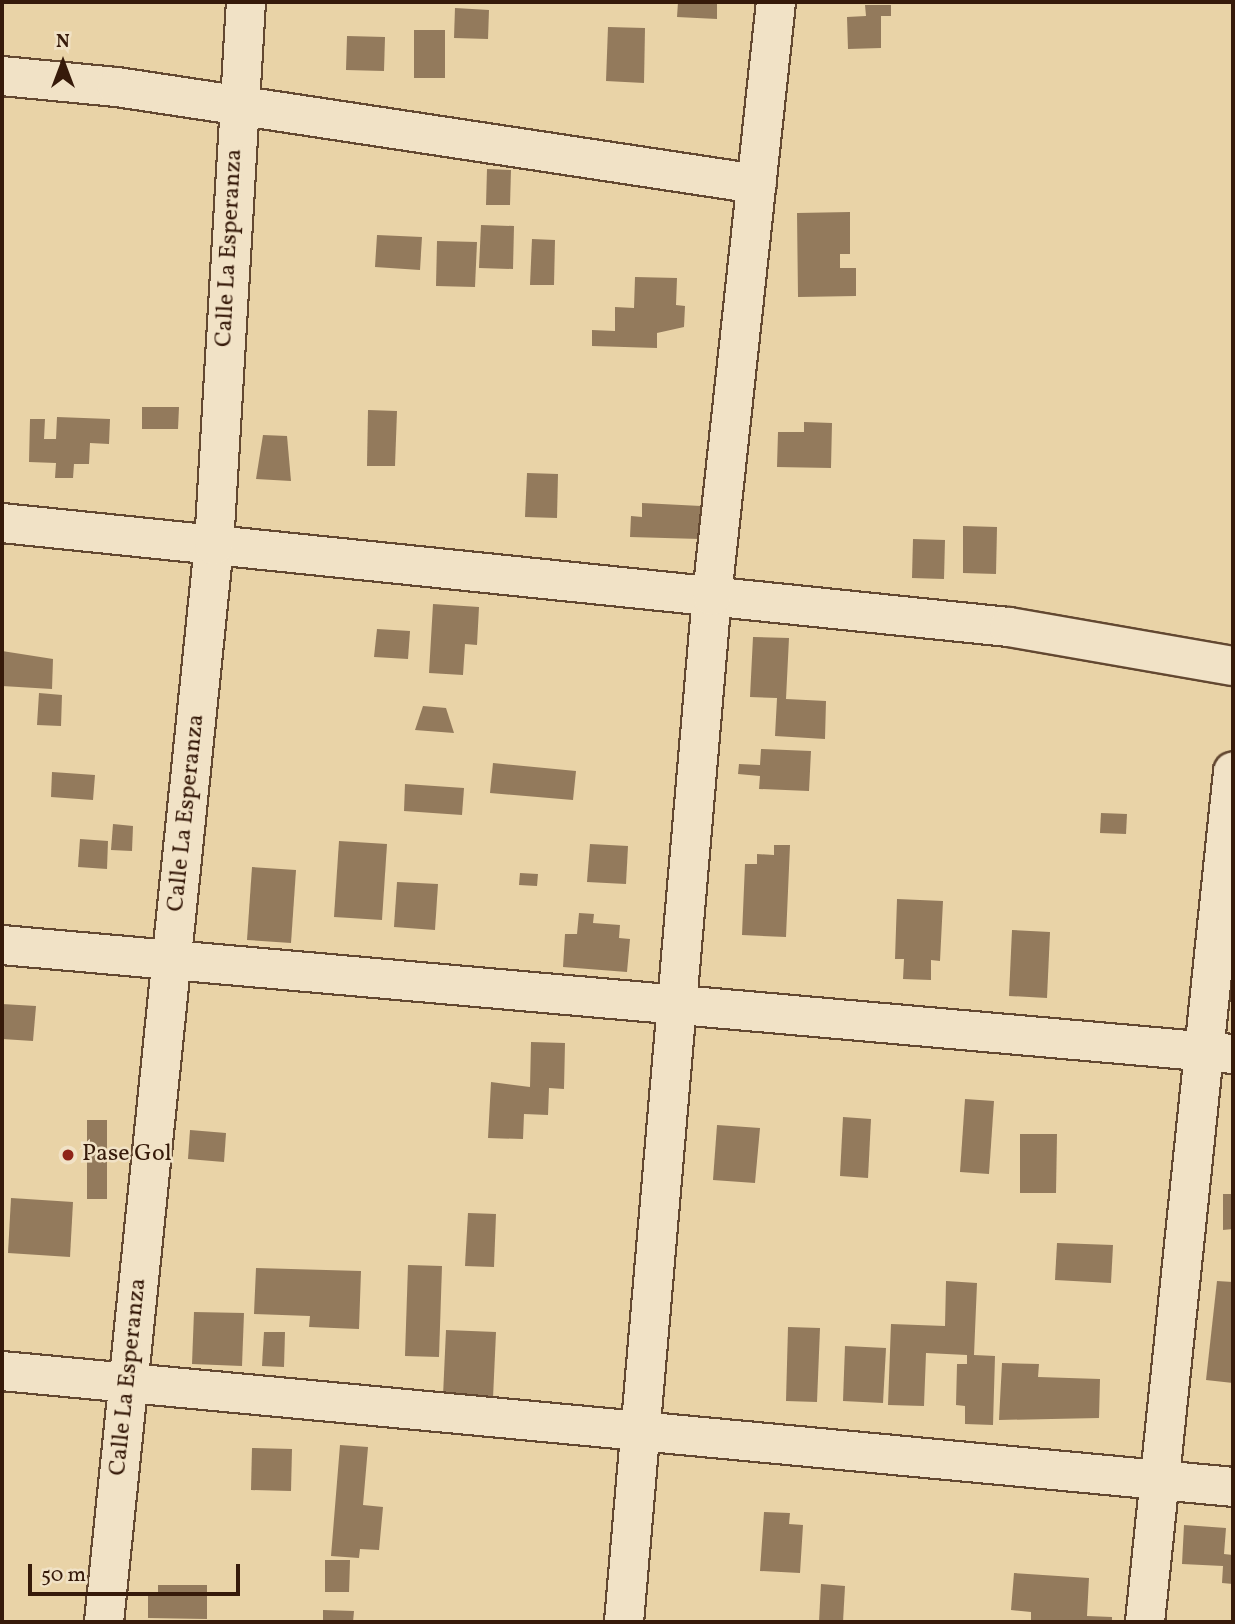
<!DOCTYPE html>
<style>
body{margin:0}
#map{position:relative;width:1235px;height:1624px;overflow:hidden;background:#e9d3a7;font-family:Vollkorn,serif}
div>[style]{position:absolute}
.building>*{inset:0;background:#937a5c}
.roads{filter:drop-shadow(2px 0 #634831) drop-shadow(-2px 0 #634831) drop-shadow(0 2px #634831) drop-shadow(0 -2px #634831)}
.minor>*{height:38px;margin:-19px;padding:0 19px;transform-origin:19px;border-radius:19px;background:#f1e2c6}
.dots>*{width:19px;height:19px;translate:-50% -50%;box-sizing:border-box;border:4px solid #f1e2c6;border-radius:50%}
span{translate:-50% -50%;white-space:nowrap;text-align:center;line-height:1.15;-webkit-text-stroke:5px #f1e2c6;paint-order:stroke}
.street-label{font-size:24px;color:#361a0a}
.poi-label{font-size:24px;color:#361a0a}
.left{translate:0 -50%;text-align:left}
.frame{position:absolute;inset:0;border:4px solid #361a0a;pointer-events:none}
.north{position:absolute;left:28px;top:28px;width:70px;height:70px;-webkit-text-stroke:5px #f1e2c6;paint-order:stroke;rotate:0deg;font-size:19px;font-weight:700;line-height:28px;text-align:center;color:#361a0a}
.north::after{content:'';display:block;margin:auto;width:24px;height:32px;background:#361a0a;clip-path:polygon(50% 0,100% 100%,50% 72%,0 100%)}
.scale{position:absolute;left:28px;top:1564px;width:212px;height:32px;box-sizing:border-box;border:4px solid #361a0a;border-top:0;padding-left:9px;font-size:21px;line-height:24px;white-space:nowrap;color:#361a0a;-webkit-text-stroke:5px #f1e2c6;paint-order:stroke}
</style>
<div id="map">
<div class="building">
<div style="clip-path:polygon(678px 2px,729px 2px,717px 4px,717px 19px,677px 17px)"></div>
<div style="clip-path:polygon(865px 5px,891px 5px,891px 16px,881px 16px,881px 48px,848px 49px,847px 17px,866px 16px)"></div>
<div style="clip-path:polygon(455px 8px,489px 10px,488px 39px,454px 38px)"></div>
<div style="clip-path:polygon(608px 27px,645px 28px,644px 83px,606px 81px)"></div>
<div style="clip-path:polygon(414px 30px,445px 30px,445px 78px,414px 78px)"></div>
<div style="clip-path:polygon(347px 36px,385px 37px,384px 71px,346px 70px)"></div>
<div style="clip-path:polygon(487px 169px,511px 170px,510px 205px,486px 205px)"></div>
<div style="clip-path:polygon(850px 212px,850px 254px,840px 254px,840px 268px,856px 268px,856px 296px,798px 297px,797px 213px)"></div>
<div style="clip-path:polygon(481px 225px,514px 226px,513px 269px,479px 268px)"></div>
<div style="clip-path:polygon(377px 235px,422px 237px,420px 270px,375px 267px)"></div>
<div style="clip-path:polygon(532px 239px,555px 240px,554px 285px,530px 285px)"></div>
<div style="clip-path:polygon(437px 241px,477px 242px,475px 287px,436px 286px)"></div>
<div style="clip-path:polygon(635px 277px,677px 278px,676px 305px,685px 306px,684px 327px,657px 333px,657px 348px,592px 346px,592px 330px,615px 331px,615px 307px,634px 308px)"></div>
<div style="clip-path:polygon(142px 407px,179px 407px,178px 429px,142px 429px)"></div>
<div style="clip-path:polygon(368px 410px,397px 411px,395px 466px,367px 466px)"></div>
<div style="clip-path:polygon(57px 417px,110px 419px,109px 444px,90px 443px,89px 464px,74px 464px,73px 478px,55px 478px,56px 463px,29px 462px,30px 419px,45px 419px,44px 439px,56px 439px)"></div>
<div style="clip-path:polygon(804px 422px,832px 423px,831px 468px,777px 467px,778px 432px,804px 432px)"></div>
<div style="clip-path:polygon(263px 435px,287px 436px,291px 481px,256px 479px)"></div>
<div style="clip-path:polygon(527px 473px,558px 474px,557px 518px,525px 517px)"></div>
<div style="clip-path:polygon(642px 503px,701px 506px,700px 539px,630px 537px,631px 516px,642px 517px)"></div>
<div style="clip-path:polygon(963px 526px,997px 527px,996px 574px,963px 573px)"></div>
<div style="clip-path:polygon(913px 539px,945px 540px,944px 579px,912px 578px)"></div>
<div style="clip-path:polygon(433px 604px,479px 607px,477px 645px,465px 644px,463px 675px,429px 673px)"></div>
<div style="clip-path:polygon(377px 629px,410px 631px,408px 659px,374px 657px)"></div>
<div style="clip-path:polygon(753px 637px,789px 638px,786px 699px,826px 701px,825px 739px,775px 736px,777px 698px,750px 697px)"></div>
<div style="clip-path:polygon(2px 651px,53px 659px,52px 689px,2px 686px)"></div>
<div style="clip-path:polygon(39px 693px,62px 695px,61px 726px,37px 725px)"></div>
<div style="clip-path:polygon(423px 706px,446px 708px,454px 733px,415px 730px)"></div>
<div style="clip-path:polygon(761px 749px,811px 751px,809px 791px,759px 789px,760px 776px,738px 774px,739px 764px,760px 765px)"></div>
<div style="clip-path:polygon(493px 763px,576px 771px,573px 800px,490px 793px)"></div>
<div style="clip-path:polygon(52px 772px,95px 775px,93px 800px,51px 797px)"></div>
<div style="clip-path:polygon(405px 784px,464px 788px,462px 815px,404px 811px)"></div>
<div style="clip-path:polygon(1101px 813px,1127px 814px,1126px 834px,1100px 833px)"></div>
<div style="clip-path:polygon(113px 824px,133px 826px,132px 851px,111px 850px)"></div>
<div style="clip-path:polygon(80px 839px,108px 841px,107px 869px,78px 867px)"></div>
<div style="clip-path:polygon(339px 841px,387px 844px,382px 920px,334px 917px)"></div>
<div style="clip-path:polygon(590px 844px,628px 846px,626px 884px,587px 882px)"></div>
<div style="clip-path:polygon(774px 845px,790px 845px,786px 937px,742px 935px,745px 864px,757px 864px,757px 854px,774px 855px)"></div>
<div style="clip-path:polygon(252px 867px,296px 870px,291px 943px,247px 940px)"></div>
<div style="clip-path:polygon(520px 873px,538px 874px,537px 886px,519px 885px)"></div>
<div style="clip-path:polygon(397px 882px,438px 884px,435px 930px,394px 927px)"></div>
<div style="clip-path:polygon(897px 899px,943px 901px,940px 961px,931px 960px,931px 980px,903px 979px,904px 959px,895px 959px)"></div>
<div style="clip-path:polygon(579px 913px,594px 914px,593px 923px,620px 925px,619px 938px,630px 939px,627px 972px,563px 967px,565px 934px,577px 934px)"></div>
<div style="clip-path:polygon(1012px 930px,1050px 932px,1047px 998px,1009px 996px)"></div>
<div style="clip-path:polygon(2px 1004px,36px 1006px,33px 1041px,2px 1039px)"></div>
<div style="clip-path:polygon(531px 1042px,565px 1043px,564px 1089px,549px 1088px,548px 1115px,524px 1114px,523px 1139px,488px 1138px,491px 1082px,530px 1087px)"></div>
<div style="clip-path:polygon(965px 1099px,994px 1101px,989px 1174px,960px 1172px)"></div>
<div style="clip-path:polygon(843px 1117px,871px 1119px,868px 1178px,840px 1176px)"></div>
<div style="clip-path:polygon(87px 1120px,107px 1120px,107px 1199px,87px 1199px)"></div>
<div style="clip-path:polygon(717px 1125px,760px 1128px,755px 1183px,713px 1180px)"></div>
<div style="clip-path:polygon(190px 1130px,226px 1133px,224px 1162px,188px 1159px)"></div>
<div style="clip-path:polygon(1020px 1134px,1057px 1134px,1056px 1193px,1020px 1193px)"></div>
<div style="clip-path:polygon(1223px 1194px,1233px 1194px,1233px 1229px,1223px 1230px)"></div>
<div style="clip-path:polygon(11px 1198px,73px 1202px,70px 1257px,8px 1253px)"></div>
<div style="clip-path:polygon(468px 1213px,496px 1214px,494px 1267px,465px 1266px)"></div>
<div style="clip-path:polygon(1057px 1243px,1113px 1245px,1111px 1283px,1055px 1280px)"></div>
<div style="clip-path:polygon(408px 1265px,442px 1266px,439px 1357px,405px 1356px)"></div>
<div style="clip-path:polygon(256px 1268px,361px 1271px,359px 1329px,309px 1327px,310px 1316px,254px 1314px)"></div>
<div style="clip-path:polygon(946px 1281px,977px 1283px,974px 1355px,995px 1356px,993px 1425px,965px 1424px,965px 1406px,956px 1405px,957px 1364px,967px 1364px,967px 1355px,926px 1353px,924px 1406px,888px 1405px,891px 1324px,945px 1326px)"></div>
<div style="clip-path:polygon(1217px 1281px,1233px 1282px,1233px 1383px,1206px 1380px)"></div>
<div style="clip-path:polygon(194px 1312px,244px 1313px,242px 1366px,192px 1364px)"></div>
<div style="clip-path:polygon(788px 1327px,820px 1328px,817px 1402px,786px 1401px)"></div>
<div style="clip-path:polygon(446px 1330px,496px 1332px,493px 1398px,443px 1396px)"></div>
<div style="clip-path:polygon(264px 1332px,285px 1332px,284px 1367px,262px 1366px)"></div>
<div style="clip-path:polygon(845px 1346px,886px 1348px,883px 1403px,843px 1401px)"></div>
<div style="clip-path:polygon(1002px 1363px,1039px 1364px,1038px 1377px,1100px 1379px,1099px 1418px,999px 1420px)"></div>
<div style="clip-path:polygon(340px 1445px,368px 1447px,363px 1505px,383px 1507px,379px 1550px,360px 1549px,359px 1558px,331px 1556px)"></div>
<div style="clip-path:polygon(252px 1448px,292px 1449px,291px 1491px,251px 1490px)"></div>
<div style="clip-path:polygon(764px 1512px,790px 1513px,789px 1524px,803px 1525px,800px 1573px,760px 1571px)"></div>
<div style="clip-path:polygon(1184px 1525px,1226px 1528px,1224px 1554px,1233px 1555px,1233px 1584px,1222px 1583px,1223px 1566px,1182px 1564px)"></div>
<div style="clip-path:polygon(325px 1560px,350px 1560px,349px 1592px,325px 1592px)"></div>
<div style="clip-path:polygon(1014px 1573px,1089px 1578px,1087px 1616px,1112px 1617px,1112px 1622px,1031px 1622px,1031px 1612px,1011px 1610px)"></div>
<div style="clip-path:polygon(821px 1584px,845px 1586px,843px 1622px,819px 1622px)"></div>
<div style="clip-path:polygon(158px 1585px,207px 1585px,207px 1619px,148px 1618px,148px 1595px,158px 1595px)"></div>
<div style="clip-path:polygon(323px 1610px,354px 1611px,353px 1622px,323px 1622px)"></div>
</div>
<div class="roads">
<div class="minor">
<div style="left:2px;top:76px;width:116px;rotate:5.5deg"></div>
<div style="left:117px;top:87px;width:647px;rotate:8.62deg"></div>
<div style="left:2px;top:523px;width:1012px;rotate:5.9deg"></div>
<div style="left:1009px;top:627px;width:227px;rotate:9.9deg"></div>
<div style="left:2px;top:945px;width:1236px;rotate:5.06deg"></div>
<div style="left:2px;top:1371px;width:1236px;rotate:5.38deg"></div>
<div style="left:104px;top:1622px;width:1083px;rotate:-84.17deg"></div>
<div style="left:214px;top:545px;width:544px;rotate:-86.63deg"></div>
<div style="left:624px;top:1622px;width:1030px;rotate:-85.1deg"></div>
<div style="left:712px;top:596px;width:597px;rotate:-83.85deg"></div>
<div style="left:1145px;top:1622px;width:855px;rotate:-84.09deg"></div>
</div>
</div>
<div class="dots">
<div style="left:68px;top:1155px;background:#8f2418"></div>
</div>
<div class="street-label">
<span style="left:230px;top:248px;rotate:-87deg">Calle La Esperanza</span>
<span style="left:187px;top:813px;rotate:-84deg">Calle La Esperanza</span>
<span style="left:129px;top:1377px;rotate:-84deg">Calle La Esperanza</span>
</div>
<div class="poi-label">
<span class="left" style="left:82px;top:1155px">Pase Gol</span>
</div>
<div class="frame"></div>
<div class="north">N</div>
<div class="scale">50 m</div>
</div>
